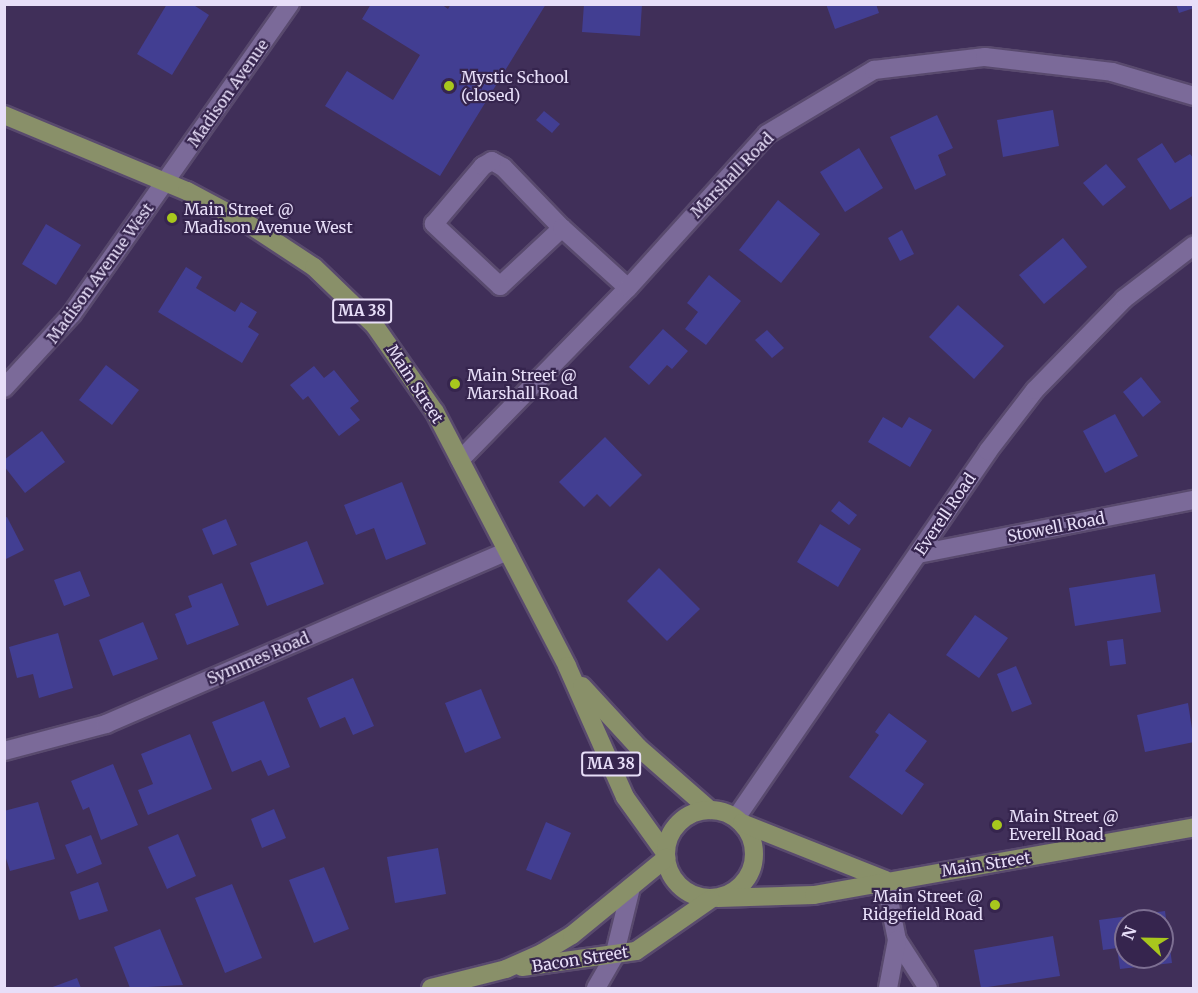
<!DOCTYPE html>
<style>
body{margin:0}
#map{position:relative;width:1198px;height:993px;overflow:hidden;background:#402f59;font-family:Merriweather,serif}
div>[style]{position:absolute}
.building>*{inset:0;background:#423e92}
.roads{filter:drop-shadow(2px 0 #594a6e) drop-shadow(-2px 0 #594a6e) drop-shadow(0 2px #594a6e) drop-shadow(0 -2px #594a6e)}
.minor>*{height:18px;margin:-9px;padding:0 9px;transform-origin:9px;border-radius:9px;background:#7b6a99}
.major>*{height:18px;margin:-9px;padding:0 9px;transform-origin:9px;border-radius:9px;background:#899069}
.major>.ring{margin:-9px;padding:0;box-sizing:content-box;background:none;border:18px solid #899069;border-radius:50%}
.dots>*{width:16px;height:16px;translate:-50% -50%;box-sizing:border-box;border:3px solid #36254e;border-radius:50%}
span{translate:-50% -50%;white-space:nowrap;text-align:center;line-height:1.15;-webkit-text-stroke:4.5px #36254e;paint-order:stroke}
.shield-label span{padding:2px 4px;background:#36254e;border:2px solid;border-radius:4px;-webkit-text-stroke-width:0}
.shield-label{font-size:15px;color:#e7def8;font-weight:700}
.poi-label{font-size:16px;color:#e7def8}
.left{translate:0 -50%;text-align:left}
.right{translate:-100% -50%;text-align:right}
.street-label{font-size:16px;color:#e7def8}
.frame{position:absolute;inset:0;border:6px solid #e7def8;pointer-events:none}
.north{position:absolute;left:1114px;top:909px;width:60px;height:60px;box-sizing:border-box;background:#36254e;border:2px solid #7d6f92;border-radius:50%;rotate:292deg;font-size:16px;font-weight:700;line-height:24px;text-align:center;color:#e7def8}
.north::after{content:'';display:block;margin:auto;width:21px;height:27px;background:#a8c71d;clip-path:polygon(50% 0,100% 100%,50% 72%,0 100%)}
</style>
<div id="map">
<div class="building">
<div style="clip-path:polygon(167px 4px,192px 4px,209px 15px,172px 75px,137px 54px)"></div>
<div style="clip-path:polygon(371px 4px,441px 4px,448px 9px,451px 4px,546px 4px,440px 176px,325px 106px,347px 71px,393px 100px,420px 55px,362px 19px)"></div>
<div style="clip-path:polygon(584px 4px,642px 4px,640px 36px,582px 32px)"></div>
<div style="clip-path:polygon(826px 4px,876px 4px,879px 13px,835px 29px)"></div>
<div style="clip-path:polygon(1176px 4px,1194px 4px,1194px 8px,1179px 13px)"></div>
<div style="clip-path:polygon(1053px 110px,1059px 146px,1003px 157px,997px 120px)"></div>
<div style="clip-path:polygon(544px 111px,560px 124px,552px 133px,536px 120px)"></div>
<div style="clip-path:polygon(937px 115px,953px 148px,938px 155px,946px 175px,915px 190px,890px 137px)"></div>
<div style="clip-path:polygon(1162px 143px,1175px 163px,1190px 154px,1194px 159px,1194px 195px,1170px 210px,1137px 159px)"></div>
<div style="clip-path:polygon(859px 148px,883px 188px,845px 212px,820px 172px)"></div>
<div style="clip-path:polygon(1106px 164px,1126px 187px,1103px 206px,1083px 183px)"></div>
<div style="clip-path:polygon(778px 200px,820px 234px,781px 283px,739px 250px)"></div>
<div style="clip-path:polygon(46px 224px,81px 245px,56px 285px,22px 264px)"></div>
<div style="clip-path:polygon(902px 230px,914px 254px,900px 261px,888px 238px)"></div>
<div style="clip-path:polygon(1063px 238px,1087px 267px,1044px 304px,1019px 275px)"></div>
<div style="clip-path:polygon(186px 267px,202px 277px,196px 288px,235px 312px,241px 302px,257px 312px,248px 327px,259px 334px,242px 363px,158px 312px)"></div>
<div style="clip-path:polygon(709px 275px,741px 301px,706px 345px,685px 329px,698px 312px,687px 303px)"></div>
<div style="clip-path:polygon(958px 305px,1004px 346px,974px 379px,929px 337px)"></div>
<div style="clip-path:polygon(663px 329px,688px 351px,672px 369px,667px 365px,649px 385px,629px 367px)"></div>
<div style="clip-path:polygon(767px 330px,784px 348px,772px 358px,755px 340px)"></div>
<div style="clip-path:polygon(106px 365px,139px 390px,112px 425px,79px 400px)"></div>
<div style="clip-path:polygon(314px 366px,324px 378px,334px 370px,359px 401px,350px 408px,360px 420px,339px 436px,308px 396px,303px 400px,290px 385px)"></div>
<div style="clip-path:polygon(1141px 377px,1161px 402px,1143px 417px,1123px 392px)"></div>
<div style="clip-path:polygon(1115px 414px,1138px 456px,1105px 473px,1083px 431px)"></div>
<div style="clip-path:polygon(883px 417px,902px 428px,909px 417px,932px 430px,910px 467px,868px 442px)"></div>
<div style="clip-path:polygon(42px 431px,65px 462px,25px 493px,4px 466px,4px 460px)"></div>
<div style="clip-path:polygon(605px 437px,642px 475px,610px 507px,597px 494px,584px 507px,559px 482px)"></div>
<div style="clip-path:polygon(402px 482px,426px 544px,386px 560px,374px 528px,356px 535px,344px 505px)"></div>
<div style="clip-path:polygon(839px 501px,857px 515px,849px 525px,831px 511px)"></div>
<div style="clip-path:polygon(7px 517px,24px 550px,4px 560px,4px 518px)"></div>
<div style="clip-path:polygon(226px 519px,237px 545px,213px 555px,202px 529px)"></div>
<div style="clip-path:polygon(820px 524px,861px 549px,838px 587px,797px 562px)"></div>
<div style="clip-path:polygon(307px 541px,324px 584px,267px 606px,250px 563px)"></div>
<div style="clip-path:polygon(659px 568px,700px 609px,667px 641px,627px 601px)"></div>
<div style="clip-path:polygon(80px 571px,90px 596px,64px 606px,54px 580px)"></div>
<div style="clip-path:polygon(1155px 574px,1161px 612px,1075px 626px,1069px 588px)"></div>
<div style="clip-path:polygon(222px 583px,239px 625px,187px 645px,175px 614px,192px 607px,188px 596px)"></div>
<div style="clip-path:polygon(975px 615px,1008px 638px,979px 678px,946px 655px)"></div>
<div style="clip-path:polygon(143px 622px,158px 659px,113px 676px,99px 640px)"></div>
<div style="clip-path:polygon(58px 633px,73px 688px,39px 698px,33px 674px,17px 678px,9px 647px)"></div>
<div style="clip-path:polygon(1123px 639px,1126px 664px,1110px 666px,1107px 641px)"></div>
<div style="clip-path:polygon(1016px 666px,1032px 704px,1012px 712px,997px 674px)"></div>
<div style="clip-path:polygon(353px 678px,374px 726px,353px 735px,345px 717px,320px 728px,307px 698px)"></div>
<div style="clip-path:polygon(481px 689px,501px 738px,465px 753px,445px 703px)"></div>
<div style="clip-path:polygon(264px 701px,290px 767px,268px 776px,261px 760px,232px 772px,212px 722px)"></div>
<div style="clip-path:polygon(1188px 703px,1194px 742px,1145px 752px,1137px 715px)"></div>
<div style="clip-path:polygon(889px 713px,927px 741px,905px 771px,924px 784px,902px 815px,849px 777px,879px 735px,875px 732px)"></div>
<div style="clip-path:polygon(190px 734px,212px 789px,148px 815px,138px 790px,153px 784px,141px 754px)"></div>
<div style="clip-path:polygon(113px 764px,138px 825px,101px 840px,89px 807px,83px 810px,71px 781px)"></div>
<div style="clip-path:polygon(38px 802px,55px 859px,10px 871px,4px 852px,4px 811px)"></div>
<div style="clip-path:polygon(274px 809px,286px 838px,262px 848px,251px 819px)"></div>
<div style="clip-path:polygon(546px 822px,571px 833px,551px 880px,526px 870px)"></div>
<div style="clip-path:polygon(178px 834px,196px 876px,167px 889px,148px 847px)"></div>
<div style="clip-path:polygon(91px 835px,102px 864px,77px 874px,65px 845px)"></div>
<div style="clip-path:polygon(438px 848px,446px 894px,395px 903px,387px 857px)"></div>
<div style="clip-path:polygon(324px 867px,349px 929px,314px 943px,289px 880px)"></div>
<div style="clip-path:polygon(98px 882px,108px 911px,79px 920px,70px 892px)"></div>
<div style="clip-path:polygon(232px 884px,262px 958px,225px 973px,195px 898px)"></div>
<div style="clip-path:polygon(evenodd,1165px 911px,1172px 963px,1120px 969px,1117px 948px,1103px 950px,1099px 920px,1165px 911px,1126px 921px,1162px 921px,1162px 957px,1126px 957px,1126px 921px)"></div>
<div style="clip-path:polygon(160px 929px,183px 985px,130px 988px,114px 947px)"></div>
<div style="clip-path:polygon(1053px 936px,1060px 976px,981px 988px,974px 950px)"></div>
<div style="clip-path:polygon(77px 978px,81px 988px,50px 988px)"></div>
</div>
<div class="roads">
<div class="minor">
<div style="left:492px;top:161px;width:13px;rotate:29deg"></div>
<div style="left:503px;top:167px;width:85px;rotate:46deg"></div>
<div style="left:562px;top:228px;width:85px;rotate:136.9deg"></div>
<div style="left:500px;top:286px;width:91px;rotate:-136.8deg"></div>
<div style="left:434px;top:224px;width:76px;rotate:-49.8deg"></div>
<div style="left:483px;top:166px;width:10px;rotate:-29deg"></div>
<div style="left:562px;top:228px;width:89px;rotate:42.3deg"></div>
<div style="left:4px;top:388px;width:100px;rotate:-47.4deg"></div>
<div style="left:72px;top:314px;width:379px;rotate:-54.9deg"></div>
<div style="left:460px;top:460px;width:240px;rotate:-45.7deg"></div>
<div style="left:628px;top:288px;width:207px;rotate:-47.9deg"></div>
<div style="left:767px;top:134px;width:125px;rotate:-30.9deg"></div>
<div style="left:874px;top:70px;width:112px;rotate:-6.7deg"></div>
<div style="left:985px;top:57px;width:128px;rotate:6.7deg"></div>
<div style="left:1112px;top:72px;width:85px;rotate:16.3deg"></div>
<div style="left:918px;top:554px;width:281px;rotate:-11.1deg"></div>
<div style="left:4px;top:751px;width:106px;rotate:-14.8deg"></div>
<div style="left:106px;top:724px;width:437px;rotate:-23.3deg"></div>
<div style="left:736px;top:818px;width:445px;rotate:-55.5deg"></div>
<div style="left:988px;top:451px;width:77px;rotate:-52.4deg"></div>
<div style="left:1035px;top:390px;width:127px;rotate:-45.6deg"></div>
<div style="left:1124px;top:299px;width:88px;rotate:-37.6deg"></div>
<div style="left:885px;top:880px;width:61px;rotate:78.7deg"></div>
<div style="left:897px;top:940px;width:57px;rotate:57.1deg"></div>
<div style="left:596px;top:988px;width:36px;rotate:-60deg"></div>
<div style="left:614px;top:957px;width:72px;rotate:-76.3deg"></div>
<div style="left:888px;top:988px;width:49px;rotate:-79.4deg"></div>
</div>
<div class="major">
<div style="left:4px;top:115px;width:198px;rotate:22.6deg"></div>
<div style="left:187px;top:191px;width:68px;rotate:28.1deg"></div>
<div style="left:247px;top:223px;width:80px;rotate:33.3deg"></div>
<div style="left:314px;top:267px;width:85px;rotate:44deg"></div>
<div style="left:375px;top:326px;width:105px;rotate:55.1deg"></div>
<div style="left:435px;top:412px;width:286px;rotate:62.5deg"></div>
<div style="left:567px;top:666px;width:143px;rotate:66.1deg"></div>
<div style="left:625px;top:797px;width:70px;rotate:54.3deg"></div>
<div style="left:582px;top:686px;width:83px;rotate:47.4deg"></div>
<div style="left:638px;top:747px;width:96px;rotate:41.2deg"></div>
<div class="ring" style="left:666px;top:810px;width:70px;height:70px"></div>
<div style="left:742px;top:823px;width:154px;rotate:21.7deg"></div>
<div style="left:718px;top:898px;width:96px;rotate:-1.8deg"></div>
<div style="left:814px;top:895px;width:386px;rotate:-10.1deg"></div>
<div style="left:522px;top:967px;width:115px;rotate:-8deg"></div>
<div style="left:636px;top:951px;width:91px;rotate:-34.7deg"></div>
<div style="left:431px;top:988px;width:77px;rotate:-14.2deg"></div>
<div style="left:506px;top:969px;width:39px;rotate:-24deg"></div>
<div style="left:542px;top:953px;width:35px;rotate:-31deg"></div>
<div style="left:572px;top:935px;width:122px;rotate:-39.3deg"></div>
</div>
</div>
<div class="dots">
<div style="left:449px;top:86px;background:#a8c71d"></div>
<div style="left:172px;top:218px;background:#a8c71d"></div>
<div style="left:455px;top:384px;background:#a8c71d"></div>
<div style="left:997px;top:825px;background:#a8c71d"></div>
<div style="left:995px;top:905px;background:#a8c71d"></div>
</div>
<div class="shield-label">
<span style="left:362px;top:311px">MA 38</span>
<span style="left:611px;top:764px">MA 38</span>
</div>
<div class="poi-label">
<span class="left" style="left:461px;top:86px">Mystic School<br>(closed)</span>
<span class="left" style="left:184px;top:218px">Main Street @<br>Madison Avenue West</span>
<span class="left" style="left:467px;top:384px">Main Street @<br>Marshall Road</span>
<span class="left" style="left:1009px;top:825px">Main Street @<br>Everell Road</span>
<span class="right" style="left:983px;top:905px">Main Street @<br>Ridgefield Road</span>
</div>
<div class="street-label">
<span style="left:228px;top:93px;rotate:-55deg">Madison Avenue</span>
<span style="left:732px;top:175px;rotate:-46deg">Marshall Road</span>
<span style="left:100px;top:273px;rotate:-54deg">Madison Avenue West</span>
<span style="left:415px;top:384px;rotate:57deg">Main Street</span>
<span style="left:945px;top:514px;rotate:-56deg">Everell Road</span>
<span style="left:1056px;top:527px;rotate:-11deg">Stowell Road</span>
<span style="left:258px;top:658px;rotate:-23deg">Symmes Road</span>
<span style="left:986px;top:864px;rotate:-9deg">Main Street</span>
<span style="left:580px;top:959px;rotate:-9deg">Bacon Street</span>
</div>
<div class="frame"></div>
<div class="north">N</div>
</div>
